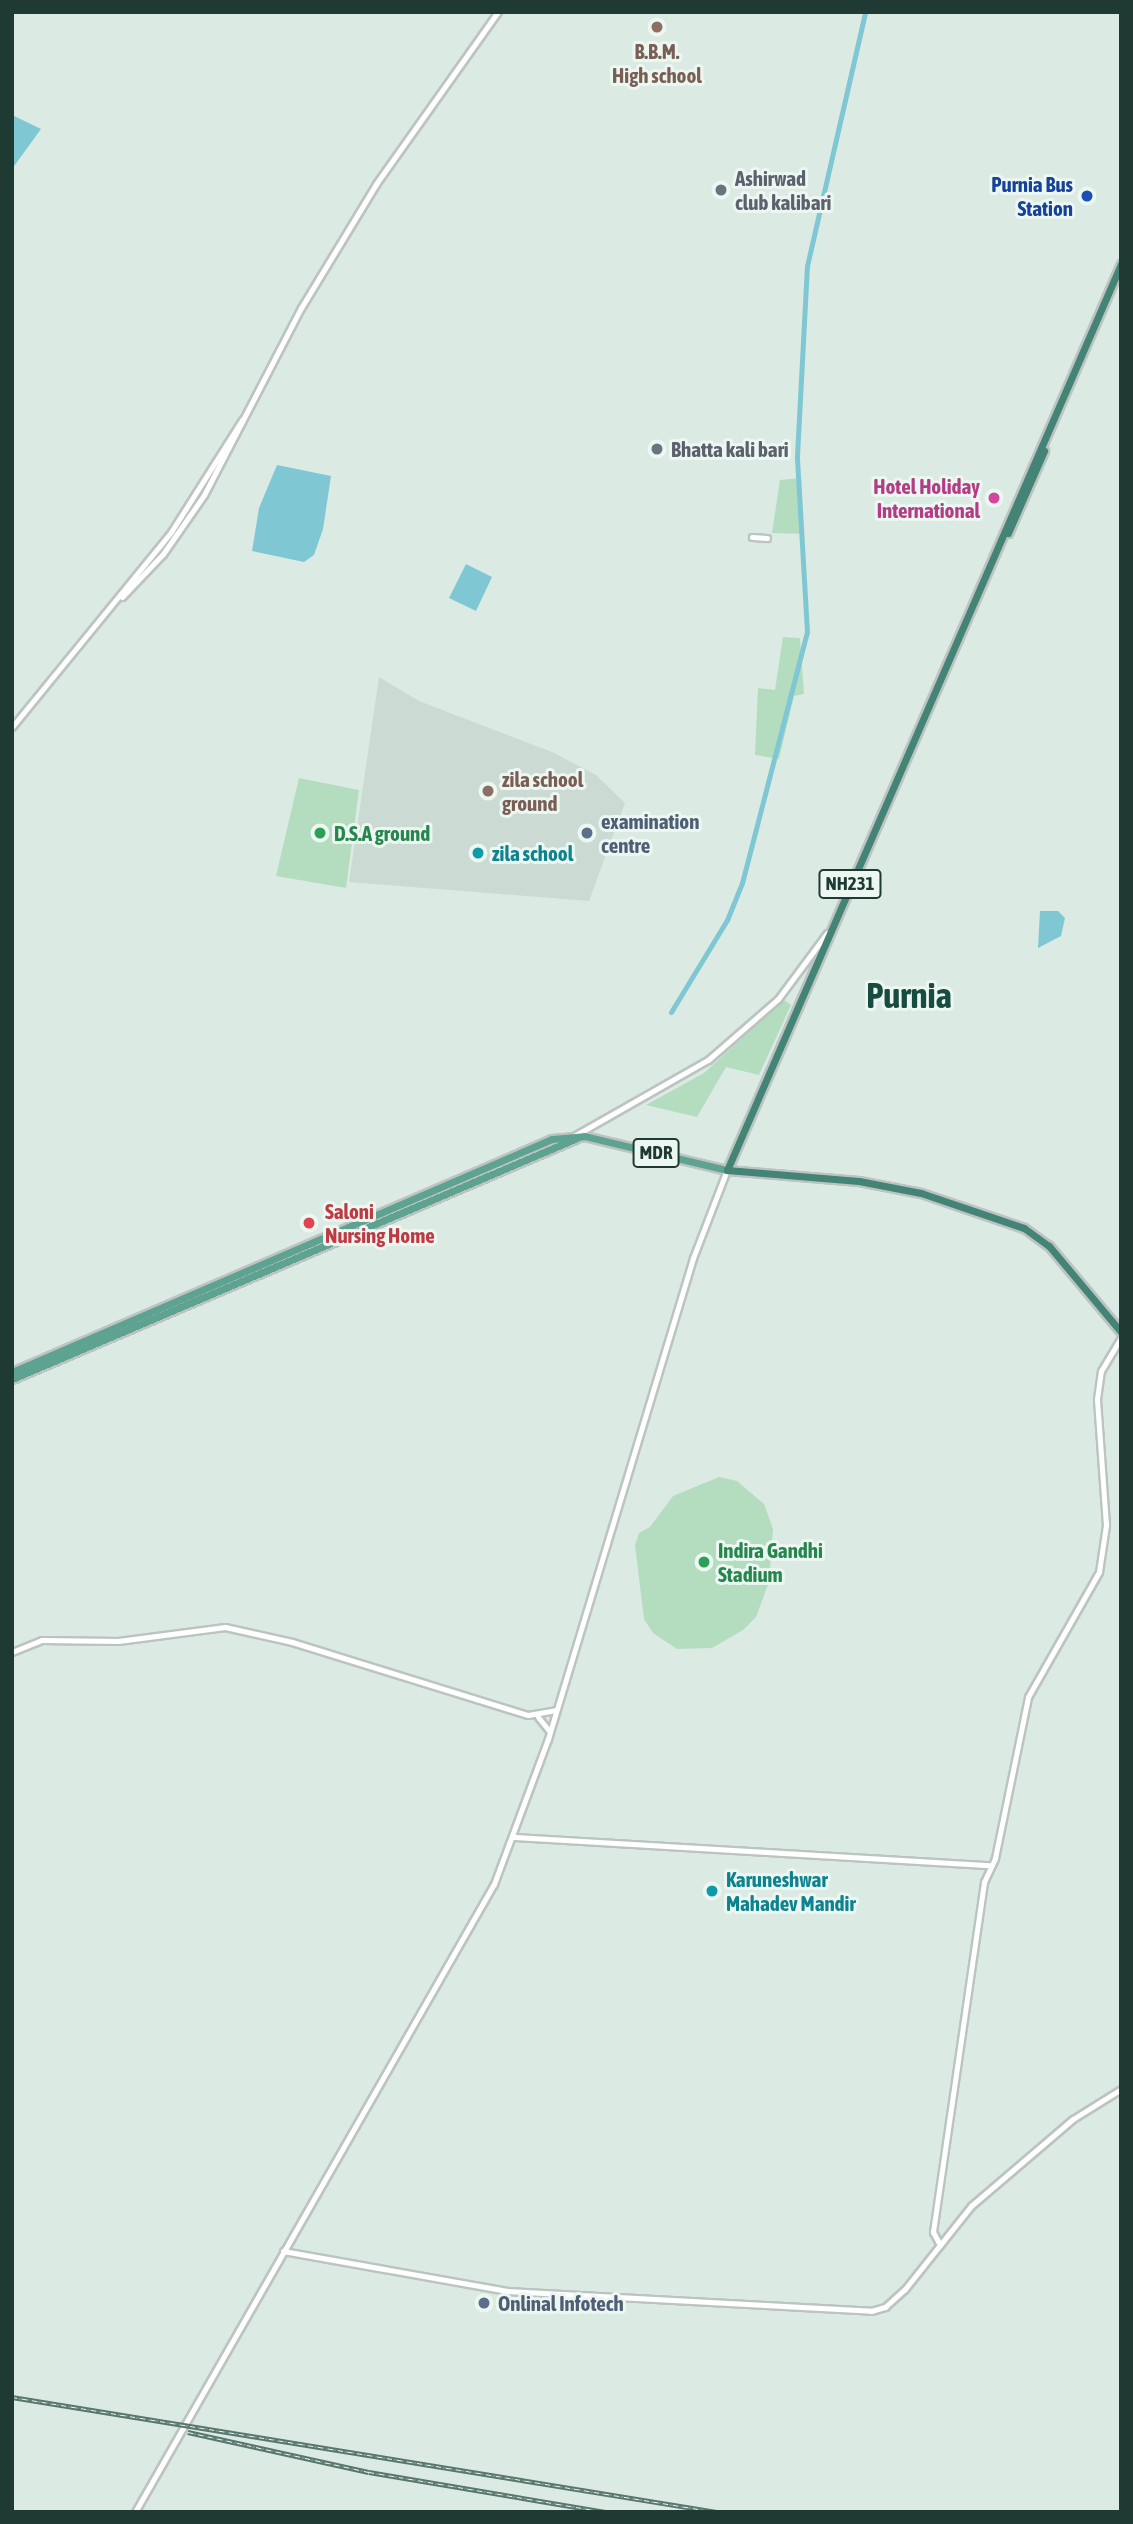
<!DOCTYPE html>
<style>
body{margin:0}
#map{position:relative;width:1133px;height:2524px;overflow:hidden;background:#dceae4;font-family:"Asap Condensed",sans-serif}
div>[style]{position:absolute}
.built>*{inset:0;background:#cbdad3}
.green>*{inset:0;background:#b3ddbe}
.water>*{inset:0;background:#80c7d4}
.canal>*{height:5px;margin:-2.5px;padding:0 2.5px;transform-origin:2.5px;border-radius:2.5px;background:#80c7d4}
.roads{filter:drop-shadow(2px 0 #bcc4c2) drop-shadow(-2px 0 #bcc4c2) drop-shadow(0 2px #bcc4c2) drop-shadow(0 -2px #bcc4c2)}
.tertiary>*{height:5px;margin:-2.5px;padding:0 2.5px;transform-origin:2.5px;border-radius:2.5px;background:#fff}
.primary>*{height:7px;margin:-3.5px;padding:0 3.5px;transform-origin:3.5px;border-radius:3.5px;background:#5ea291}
.trunk>*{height:7px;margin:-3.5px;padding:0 3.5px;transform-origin:3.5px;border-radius:3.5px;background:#438476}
.rail>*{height:4.5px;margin-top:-2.25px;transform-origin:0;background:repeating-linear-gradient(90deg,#edf7f2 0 5px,#57766e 0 10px);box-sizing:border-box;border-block:2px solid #57766e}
.dots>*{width:19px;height:19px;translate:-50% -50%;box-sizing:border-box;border:4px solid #edf7f2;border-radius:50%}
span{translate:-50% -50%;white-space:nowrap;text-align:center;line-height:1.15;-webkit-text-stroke:6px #edf7f2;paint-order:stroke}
.shield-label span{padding:2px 5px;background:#edf7f2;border:2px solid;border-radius:5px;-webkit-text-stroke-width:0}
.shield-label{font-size:19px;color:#1e3a32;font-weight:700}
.education-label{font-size:21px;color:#785e54;font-weight:700}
.left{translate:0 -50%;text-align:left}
.worship-label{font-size:21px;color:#5b616d;font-weight:700}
.transit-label{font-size:21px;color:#164399;font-weight:700}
.right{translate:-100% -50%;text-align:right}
.hotel-label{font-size:21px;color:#b23c85;font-weight:700}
.service-label{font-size:21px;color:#4e5e75;font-weight:700}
.leisure-label{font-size:21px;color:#27864d;font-weight:700}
.culture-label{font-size:21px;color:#0d838f;font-weight:700}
.health-label{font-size:21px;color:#be3a42;font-weight:700}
.town-label{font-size:35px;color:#194c40;font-weight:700}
.frame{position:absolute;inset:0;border:14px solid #1e3a32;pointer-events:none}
</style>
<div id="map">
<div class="built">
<div style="clip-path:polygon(379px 677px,419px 701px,552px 752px,596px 775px,625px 803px,589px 901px,349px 882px)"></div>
</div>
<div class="green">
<div style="clip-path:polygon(801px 478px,804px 534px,772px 533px,780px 480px)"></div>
<div style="clip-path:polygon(783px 637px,800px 638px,804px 694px,794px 696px,779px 759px,755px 755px,758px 688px,775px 690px)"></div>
<div style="clip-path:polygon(299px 778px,359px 790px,346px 888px,276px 876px)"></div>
<div style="clip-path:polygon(784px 1000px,791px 1005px,759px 1075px,726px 1067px,697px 1117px,646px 1105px,704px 1073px)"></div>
<div style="clip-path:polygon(719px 1477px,737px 1481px,764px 1504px,773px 1529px,769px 1582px,756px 1617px,743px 1630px,712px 1648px,677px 1649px,653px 1633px,644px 1619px,635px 1545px,639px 1533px,650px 1527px,673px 1496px)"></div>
</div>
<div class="water">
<div style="clip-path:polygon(12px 115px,41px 129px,12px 169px)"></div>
<div style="clip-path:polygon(277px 465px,331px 476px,323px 529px,314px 555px,304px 562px,252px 551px,259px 508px)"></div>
<div style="clip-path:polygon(466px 564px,492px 577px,476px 611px,449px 598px)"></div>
<div style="clip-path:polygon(1040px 911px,1058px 911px,1065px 918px,1061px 936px,1038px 948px)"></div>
</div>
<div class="canal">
<div style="left:671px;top:1012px;width:108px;rotate:-58.7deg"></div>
<div style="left:727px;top:920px;width:40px;rotate:-68deg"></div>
<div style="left:742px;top:883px;width:259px;rotate:-75.5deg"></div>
<div style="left:807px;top:632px;width:176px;rotate:-93.3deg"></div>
<div style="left:797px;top:456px;width:190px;rotate:-87deg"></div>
<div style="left:807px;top:266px;width:261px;rotate:-77.1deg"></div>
</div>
<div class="roads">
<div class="tertiary">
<div style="left:752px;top:537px;width:15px;rotate:4deg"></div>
<div style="left:122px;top:597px;width:59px;rotate:-46.4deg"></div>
<div style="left:163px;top:554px;width:72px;rotate:-55.2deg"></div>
<div style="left:204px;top:495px;width:211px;rotate:-62.6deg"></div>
<div style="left:301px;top:308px;width:145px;rotate:-58.8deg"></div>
<div style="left:376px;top:184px;width:211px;rotate:-54.7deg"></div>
<div style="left:12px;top:727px;width:252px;rotate:-50.8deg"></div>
<div style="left:171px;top:532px;width:133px;rotate:-57.6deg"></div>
<div style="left:574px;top:1136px;width:154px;rotate:-29.6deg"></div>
<div style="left:708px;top:1060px;width:93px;rotate:-41.1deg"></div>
<div style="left:778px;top:999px;width:82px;rotate:-53.4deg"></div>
<div style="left:12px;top:1652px;width:32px;rotate:-22deg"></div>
<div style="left:42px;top:1640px;width:76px;rotate:0.8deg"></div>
<div style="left:118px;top:1641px;width:108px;rotate:-7.5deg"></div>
<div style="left:225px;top:1627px;width:69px;rotate:12.6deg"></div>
<div style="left:292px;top:1642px;width:247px;rotate:17.2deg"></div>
<div style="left:528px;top:1715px;width:28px;rotate:-10deg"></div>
<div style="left:538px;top:1717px;width:19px;rotate:51deg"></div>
<div style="left:513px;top:1837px;width:479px;rotate:3.4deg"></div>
<div style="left:940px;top:2245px;width:15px;rotate:-118deg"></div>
<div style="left:933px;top:2232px;width:354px;rotate:-81.7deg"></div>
<div style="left:984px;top:1882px;width:26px;rotate:-65deg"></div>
<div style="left:995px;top:1858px;width:164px;rotate:-78.4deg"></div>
<div style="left:1028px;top:1697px;width:144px;rotate:-60.4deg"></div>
<div style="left:1099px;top:1572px;width:48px;rotate:-81.5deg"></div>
<div style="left:1106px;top:1525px;width:126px;rotate:-94.1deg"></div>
<div style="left:1097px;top:1399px;width:28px;rotate:-82deg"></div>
<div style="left:1101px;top:1371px;width:39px;rotate:-59deg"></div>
<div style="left:283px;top:2251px;width:228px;rotate:10.1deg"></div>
<div style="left:507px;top:2291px;width:365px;rotate:3.1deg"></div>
<div style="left:871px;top:2311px;width:15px;rotate:-16deg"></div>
<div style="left:885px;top:2307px;width:27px;rotate:-42deg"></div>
<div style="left:905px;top:2289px;width:106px;rotate:-51.5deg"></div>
<div style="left:971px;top:2206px;width:134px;rotate:-40.5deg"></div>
<div style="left:1073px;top:2119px;width:57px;rotate:-32deg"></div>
<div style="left:135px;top:2512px;width:723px;rotate:-60.25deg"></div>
<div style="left:494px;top:1884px;width:155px;rotate:-69.6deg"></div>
<div style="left:548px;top:1739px;width:502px;rotate:-73.22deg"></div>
<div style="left:693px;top:1258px;width:94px;rotate:-68.9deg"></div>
</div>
<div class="primary">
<div style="left:12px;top:1372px;width:588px;rotate:-23.34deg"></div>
<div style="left:552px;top:1139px;width:32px;rotate:-5deg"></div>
<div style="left:584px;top:1136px;width:147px;rotate:13.4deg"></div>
<div style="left:12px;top:1379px;width:614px;rotate:-23.1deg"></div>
</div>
<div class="trunk">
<div style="left:1121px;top:264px;width:988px;rotate:113.5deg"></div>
<div style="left:727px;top:1170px;width:132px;rotate:4.8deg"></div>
<div style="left:859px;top:1181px;width:63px;rotate:11deg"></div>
<div style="left:921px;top:1193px;width:109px;rotate:18.8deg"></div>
<div style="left:1024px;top:1228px;width:31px;rotate:36deg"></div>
<div style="left:1049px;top:1246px;width:112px;rotate:50.1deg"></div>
<div style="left:1008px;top:533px;width:90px;rotate:-66.3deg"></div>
</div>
</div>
<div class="rail">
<div style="left:12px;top:2397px;width:714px;rotate:9.26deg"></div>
<div style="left:188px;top:2432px;width:185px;rotate:12.5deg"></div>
<div style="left:369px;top:2472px;width:240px;rotate:9.6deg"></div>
</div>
<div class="dots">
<div style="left:657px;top:27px;background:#8d6e63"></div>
<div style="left:721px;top:190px;background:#6b7280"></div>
<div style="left:1087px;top:196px;background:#1a4fb4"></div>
<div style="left:657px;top:449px;background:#6b7280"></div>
<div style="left:994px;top:498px;background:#d1479c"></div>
<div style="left:488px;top:791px;background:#8d6e63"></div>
<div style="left:320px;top:833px;background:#2e9e5b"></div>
<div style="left:587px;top:833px;background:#5c6f8a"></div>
<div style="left:478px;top:853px;background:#0f9aa8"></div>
<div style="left:309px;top:1223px;background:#e0444e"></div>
<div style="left:704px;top:1562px;background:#2e9e5b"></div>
<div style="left:712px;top:1891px;background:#0f9aa8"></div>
<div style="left:484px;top:2303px;background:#5c6f8a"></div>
</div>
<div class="shield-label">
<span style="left:850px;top:884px">NH231</span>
<span style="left:656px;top:1153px">MDR</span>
</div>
<div class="education-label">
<span style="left:657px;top:63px">B.B.M.<br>High school</span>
<span class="left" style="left:502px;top:791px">zila school<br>ground</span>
</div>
<div class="worship-label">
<span class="left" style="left:735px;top:190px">Ashirwad<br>club kalibari</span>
<span class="left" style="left:671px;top:449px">Bhatta kali bari</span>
</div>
<div class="transit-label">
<span class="right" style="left:1073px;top:196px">Purnia Bus<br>Station</span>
</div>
<div class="hotel-label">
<span class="right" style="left:980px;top:498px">Hotel Holiday<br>International</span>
</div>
<div class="service-label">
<span class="left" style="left:601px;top:833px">examination<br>centre</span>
<span class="left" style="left:498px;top:2303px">Onlinal Infotech</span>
</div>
<div class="leisure-label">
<span class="left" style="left:334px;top:833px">D.S.A ground</span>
<span class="left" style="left:718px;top:1562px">Indira Gandhi<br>Stadium</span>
</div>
<div class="culture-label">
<span class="left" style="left:492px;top:853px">zila school</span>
<span class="left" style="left:726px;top:1891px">Karuneshwar<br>Mahadev Mandir</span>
</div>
<div class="health-label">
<span class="left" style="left:325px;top:1223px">Saloni<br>Nursing Home</span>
</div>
<div class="town-label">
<span style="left:909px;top:995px">Purnia</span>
</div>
<div class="frame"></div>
</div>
